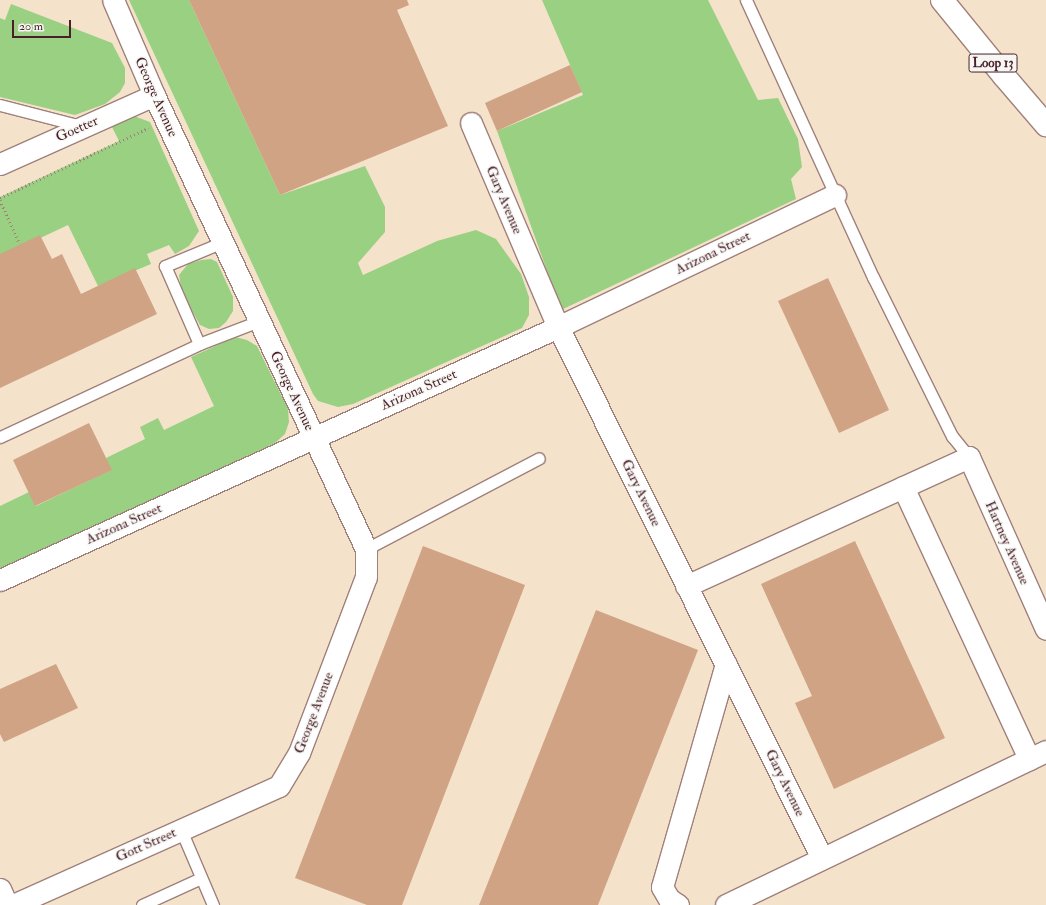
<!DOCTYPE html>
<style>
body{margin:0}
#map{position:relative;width:1046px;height:905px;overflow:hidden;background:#f5e2cb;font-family:"IM FELL Double Pica",serif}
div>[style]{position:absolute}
.green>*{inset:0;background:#9ad082}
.building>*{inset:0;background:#d0a384}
.path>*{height:2.5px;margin-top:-1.25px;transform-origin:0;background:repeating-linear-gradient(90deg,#a0807b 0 1px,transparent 0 4px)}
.roads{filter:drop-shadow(1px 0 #a0807b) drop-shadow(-1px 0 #a0807b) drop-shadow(0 1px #a0807b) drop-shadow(0 -1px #a0807b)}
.service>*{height:11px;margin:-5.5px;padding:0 5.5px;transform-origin:5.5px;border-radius:5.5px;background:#fff}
.minor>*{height:21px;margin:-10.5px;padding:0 10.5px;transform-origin:10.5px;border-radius:10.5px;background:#fff}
.primary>*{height:22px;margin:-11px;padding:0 11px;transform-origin:11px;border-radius:11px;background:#fff}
span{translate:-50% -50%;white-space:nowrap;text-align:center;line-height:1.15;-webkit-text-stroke:3px #f6f6f2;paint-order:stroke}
.shield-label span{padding:1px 3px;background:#f6f6f2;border:1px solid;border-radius:3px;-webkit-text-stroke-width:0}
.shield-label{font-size:13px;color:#4a1f2b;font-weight:700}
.street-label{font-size:14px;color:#4a1f2b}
.scale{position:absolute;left:12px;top:20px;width:59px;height:18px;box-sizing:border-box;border:2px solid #4a1f2b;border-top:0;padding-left:5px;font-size:12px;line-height:14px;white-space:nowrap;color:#4a1f2b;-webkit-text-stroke:3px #f6f6f2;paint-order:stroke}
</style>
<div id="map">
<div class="green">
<div style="clip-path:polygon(129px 0,189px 0,280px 195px,365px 166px,385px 207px,385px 232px,358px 263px,363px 275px,437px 241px,476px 230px,496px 239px,521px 274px,529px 297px,529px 315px,522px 328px,353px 404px,338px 407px,318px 401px,313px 394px)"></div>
<div style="clip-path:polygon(542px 0,708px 0,758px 100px,778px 98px,798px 139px,802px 167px,791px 179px,796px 199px,561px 310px,497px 131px,583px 95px)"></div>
<div style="clip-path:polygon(11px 4px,112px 43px,125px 68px,125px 83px,120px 92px,105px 104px,75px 115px,0 97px,0 18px,5px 20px)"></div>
<div style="clip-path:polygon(134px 116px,150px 122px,199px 231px,189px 246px,175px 254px,169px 245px,147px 254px,151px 264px,98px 286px,68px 225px,0 257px,0 197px,119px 141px,111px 125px)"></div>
<div style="clip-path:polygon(211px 259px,217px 262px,233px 297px,233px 311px,226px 322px,219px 328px,209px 329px,200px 325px,182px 293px,179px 275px,188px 264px,201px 260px)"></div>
<div style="clip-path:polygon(235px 337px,247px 340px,257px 346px,288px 409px,289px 422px,285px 434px,275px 443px,0 570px,0 506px,29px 492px,36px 506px,111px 470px,106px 458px,145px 439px,140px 427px,158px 418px,164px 430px,214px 406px,191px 357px)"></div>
</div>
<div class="building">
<div style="clip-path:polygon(189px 0,407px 0,409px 5px,397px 10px,448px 126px,280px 195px)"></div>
<div style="clip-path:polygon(570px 65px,582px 92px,497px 131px,485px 103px)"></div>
<div style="clip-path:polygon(40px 235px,52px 259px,62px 254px,81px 294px,135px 268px,157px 314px,0 388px,0 254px)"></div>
<div style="clip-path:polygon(828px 278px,889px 410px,839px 433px,778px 301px)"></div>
<div style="clip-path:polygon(89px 423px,112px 470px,35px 506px,13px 460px)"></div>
<div style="clip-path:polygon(855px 541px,945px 738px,834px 789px,795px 703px,812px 696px,761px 584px)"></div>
<div style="clip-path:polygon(423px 546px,525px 585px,402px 905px,367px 905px,295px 878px)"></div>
<div style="clip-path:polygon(596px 610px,698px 650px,598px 905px,479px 905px)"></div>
<div style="clip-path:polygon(56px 664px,78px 708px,4px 742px,0 734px,0 689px)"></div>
</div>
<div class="path">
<div style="left:0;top:198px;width:164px;rotate:-25.3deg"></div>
<div style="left:0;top:200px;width:48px;rotate:65.6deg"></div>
</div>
<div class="roads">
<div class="service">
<div style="left:746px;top:0;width:305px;rotate:65.4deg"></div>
<div style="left:873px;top:277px;width:178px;rotate:63.6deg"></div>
<div style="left:952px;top:436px;width:27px;rotate:51deg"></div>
<div style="left:0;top:105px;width:84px;rotate:14.5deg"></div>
<div style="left:223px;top:242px;width:63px;rotate:157.5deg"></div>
<div style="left:165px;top:266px;width:85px;rotate:66.4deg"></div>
<div style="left:199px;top:344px;width:64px;rotate:-21deg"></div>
<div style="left:0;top:437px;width:220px;rotate:-25deg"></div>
<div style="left:366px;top:549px;width:195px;rotate:-27.7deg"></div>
<div style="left:181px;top:830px;width:82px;rotate:66.9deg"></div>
<div style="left:142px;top:905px;width:65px;rotate:-24.6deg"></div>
</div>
<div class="minor">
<div style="left:471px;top:123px;width:222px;rotate:66.9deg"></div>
<div style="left:558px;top:327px;width:593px;rotate:63.56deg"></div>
<div style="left:0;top:164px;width:169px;rotate:-24.1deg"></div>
<div style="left:903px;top:487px;width:300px;rotate:65.1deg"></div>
<div style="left:0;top:580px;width:613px;rotate:-24.39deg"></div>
<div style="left:558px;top:327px;width:307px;rotate:-25.5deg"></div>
<div style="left:686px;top:586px;width:311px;rotate:-24.5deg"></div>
<div style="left:969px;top:457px;width:188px;rotate:65.9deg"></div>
<div style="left:0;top:889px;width:17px;rotate:66deg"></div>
<div style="left:13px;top:905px;width:291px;rotate:-24.1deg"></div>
<div style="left:279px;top:786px;width:39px;rotate:-59deg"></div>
<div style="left:299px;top:753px;width:188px;rotate:-69.2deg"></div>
<div style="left:366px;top:577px;width:28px;rotate:-90deg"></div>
<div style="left:366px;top:549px;width:501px;rotate:-115.03deg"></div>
<div style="left:154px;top:95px;width:103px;rotate:-113.3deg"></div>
<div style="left:678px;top:905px;width:11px;rotate:-146deg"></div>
<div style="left:669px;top:899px;width:14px;rotate:-120deg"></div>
<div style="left:662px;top:887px;width:232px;rotate:-74deg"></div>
<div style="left:726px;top:905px;width:355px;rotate:-25.7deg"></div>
</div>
<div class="primary">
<div style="left:942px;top:0;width:98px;rotate:50.8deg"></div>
<div style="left:1004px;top:76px;width:65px;rotate:49.4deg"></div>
</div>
</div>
<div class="shield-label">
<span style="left:993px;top:63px">Loop 13</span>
</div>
<div class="street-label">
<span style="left:156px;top:97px;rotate:66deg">George Avenue</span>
<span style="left:77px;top:129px;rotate:-24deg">Goetter</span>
<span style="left:504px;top:200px;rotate:67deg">Gary Avenue</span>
<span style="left:713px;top:253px;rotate:-26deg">Arizona Street</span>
<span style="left:419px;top:390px;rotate:-24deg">Arizona Street</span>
<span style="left:292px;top:391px;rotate:65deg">George Avenue</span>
<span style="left:641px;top:493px;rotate:64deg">Gary Avenue</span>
<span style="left:124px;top:524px;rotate:-24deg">Arizona Street</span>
<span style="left:1007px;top:543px;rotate:66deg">Hartney Avenue</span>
<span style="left:314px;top:713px;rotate:-69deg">George Avenue</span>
<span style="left:785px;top:783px;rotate:64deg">Gary Avenue</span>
<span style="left:146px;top:845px;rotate:-24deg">Gott Street</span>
</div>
<div class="scale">20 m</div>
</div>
